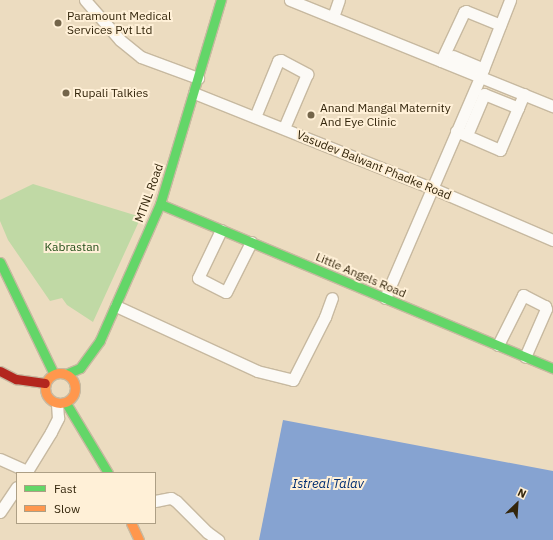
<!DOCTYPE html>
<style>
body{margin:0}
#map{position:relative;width:553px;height:540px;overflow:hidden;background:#ecdcc0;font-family:"IBM Plex Sans",sans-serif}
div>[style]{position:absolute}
.green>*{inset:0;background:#c0d9a5}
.water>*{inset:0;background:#86a3d1}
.roads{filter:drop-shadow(1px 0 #c7b9a0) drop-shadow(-1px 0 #c7b9a0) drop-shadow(0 1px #c7b9a0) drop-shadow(0 -1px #c7b9a0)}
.street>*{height:11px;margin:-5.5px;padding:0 5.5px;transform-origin:5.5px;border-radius:5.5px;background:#fcfaf6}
.fast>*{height:9px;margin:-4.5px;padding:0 4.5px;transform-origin:4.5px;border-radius:4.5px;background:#63d668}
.slow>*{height:9px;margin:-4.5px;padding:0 4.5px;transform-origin:4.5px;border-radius:4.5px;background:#ff974d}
.slow>.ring{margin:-4.5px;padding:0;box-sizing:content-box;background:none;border:9px solid #ff974d;border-radius:50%}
.jam>*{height:9px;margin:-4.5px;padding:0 4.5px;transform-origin:4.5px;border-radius:4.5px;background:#b3261e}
.dots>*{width:11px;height:11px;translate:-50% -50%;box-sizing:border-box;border:2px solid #fff0d7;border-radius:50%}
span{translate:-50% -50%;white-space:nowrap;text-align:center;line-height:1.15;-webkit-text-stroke:4px #fff0d7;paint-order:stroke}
.poi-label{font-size:12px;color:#33250b}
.left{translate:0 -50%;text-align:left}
.street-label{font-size:12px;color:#33250b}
.park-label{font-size:12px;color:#224d18}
.water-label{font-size:13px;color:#022e72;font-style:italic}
.legend{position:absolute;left:16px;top:472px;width:140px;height:52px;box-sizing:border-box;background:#fff0d7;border:1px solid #ad9f85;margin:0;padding:5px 7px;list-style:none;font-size:12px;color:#33250b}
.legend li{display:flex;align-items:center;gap:8px;height:20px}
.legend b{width:20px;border:1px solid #ad9f85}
.north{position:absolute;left:497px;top:484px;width:40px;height:40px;-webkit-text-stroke:3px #fff0d7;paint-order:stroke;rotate:25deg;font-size:11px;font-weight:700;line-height:16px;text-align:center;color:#33250b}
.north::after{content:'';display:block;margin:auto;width:14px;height:18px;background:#33250b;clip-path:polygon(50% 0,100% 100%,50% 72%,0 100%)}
</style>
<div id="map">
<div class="green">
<div style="clip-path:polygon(33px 184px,141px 217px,93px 322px,67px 305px,62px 298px,50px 301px,8px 240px,0 221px,0 200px)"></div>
</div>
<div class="water">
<div style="clip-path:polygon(283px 420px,553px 471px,553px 540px,259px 540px)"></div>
</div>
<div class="roads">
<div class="street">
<div style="left:85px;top:0;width:53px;rotate:48.8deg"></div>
<div style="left:120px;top:40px;width:27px;rotate:39deg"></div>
<div style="left:141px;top:57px;width:61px;rotate:20.2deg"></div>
<div style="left:290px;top:0;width:284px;rotate:22deg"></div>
<div style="left:333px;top:17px;width:18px;rotate:-71deg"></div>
<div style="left:453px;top:56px;width:33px;rotate:23deg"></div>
<div style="left:441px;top:61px;width:54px;rotate:-64.9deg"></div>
<div style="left:464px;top:12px;width:2px;rotate:-27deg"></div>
<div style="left:466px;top:11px;width:37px;rotate:22deg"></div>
<div style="left:194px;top:93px;width:256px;rotate:21.8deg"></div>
<div style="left:432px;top:188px;width:132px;rotate:23.3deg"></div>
<div style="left:255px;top:117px;width:61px;rotate:-67.7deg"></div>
<div style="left:278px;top:61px;width:3px;rotate:-18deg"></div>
<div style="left:281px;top:60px;width:30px;rotate:28deg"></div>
<div style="left:307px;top:74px;width:59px;rotate:113.1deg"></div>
<div style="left:469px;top:130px;width:39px;rotate:-67deg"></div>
<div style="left:484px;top:94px;width:37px;rotate:22deg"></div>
<div style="left:456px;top:131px;width:48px;rotate:23.4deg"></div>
<div style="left:500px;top:150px;width:61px;rotate:-66.8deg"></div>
<div style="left:221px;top:230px;width:53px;rotate:115.6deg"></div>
<div style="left:198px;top:278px;width:31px;rotate:27deg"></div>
<div style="left:226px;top:292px;width:56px;rotate:-63.4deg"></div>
<div style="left:385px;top:298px;width:241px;rotate:-66.7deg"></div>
<div style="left:480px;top:77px;width:83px;rotate:-68.7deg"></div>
<div style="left:116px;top:306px;width:155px;rotate:24.7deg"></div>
<div style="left:257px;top:371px;width:37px;rotate:14deg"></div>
<div style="left:293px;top:380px;width:71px;rotate:-63.1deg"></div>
<div style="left:325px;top:317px;width:20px;rotate:-70deg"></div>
<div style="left:498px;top:345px;width:56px;rotate:-63.4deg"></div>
<div style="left:523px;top:295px;width:25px;rotate:27deg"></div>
<div style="left:545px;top:306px;width:3px;rotate:72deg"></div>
<div style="left:546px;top:309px;width:52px;rotate:113.6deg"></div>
<div style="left:0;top:459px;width:30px;rotate:24deg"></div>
<div style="left:26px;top:473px;width:48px;rotate:-58.6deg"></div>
<div style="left:51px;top:432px;width:16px;rotate:-63deg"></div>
<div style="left:58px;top:418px;width:14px;rotate:-94deg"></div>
<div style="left:155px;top:501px;width:16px;rotate:-11deg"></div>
<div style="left:171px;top:498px;width:6px;rotate:31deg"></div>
<div style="left:176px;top:501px;width:44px;rotate:45deg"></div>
<div style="left:207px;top:532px;width:14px;rotate:36deg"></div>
<div style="left:0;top:512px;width:30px;rotate:-56deg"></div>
</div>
<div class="fast">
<div style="left:160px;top:204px;width:426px;rotate:22.7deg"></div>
<div style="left:0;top:262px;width:124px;rotate:64.3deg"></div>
<div style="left:66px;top:374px;width:15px;rotate:-23deg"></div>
<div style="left:80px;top:368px;width:34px;rotate:-54deg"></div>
<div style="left:100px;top:340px;width:149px;rotate:-66.2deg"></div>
<div style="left:160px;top:204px;width:213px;rotate:-73.4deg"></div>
<div style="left:66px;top:403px;width:82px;rotate:59deg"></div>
</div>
<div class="slow">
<div class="ring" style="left:45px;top:373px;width:21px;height:21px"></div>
<div style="left:131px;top:523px;width:19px;rotate:65deg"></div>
</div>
<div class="jam">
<div style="left:0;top:371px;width:18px;rotate:27deg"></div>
<div style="left:16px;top:379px;width:29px;rotate:8deg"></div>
</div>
</div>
<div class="dots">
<div style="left:58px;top:23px;background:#74654a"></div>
<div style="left:66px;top:93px;background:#74654a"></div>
<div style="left:311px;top:115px;background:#74654a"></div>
</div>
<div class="poi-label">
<span class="left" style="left:67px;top:23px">Paramount Medical<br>Services Pvt Ltd</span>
<span class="left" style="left:74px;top:93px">Rupali Talkies</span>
<span class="left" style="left:320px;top:115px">Anand Mangal Maternity<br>And Eye Clinic</span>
</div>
<div class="street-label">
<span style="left:374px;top:165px;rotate:22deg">Vasudev Balwant Phadke Road</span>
<span style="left:149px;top:193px;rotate:-70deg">MTNL Road</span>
<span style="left:361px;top:275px;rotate:23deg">Little Angels Road</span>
</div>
<div class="park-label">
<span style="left:72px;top:247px">Kabrastan</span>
</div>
<div class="water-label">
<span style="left:328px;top:484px">Istreal Talav</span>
</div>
<ul class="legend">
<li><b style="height:5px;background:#63d668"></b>Fast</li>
<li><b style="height:5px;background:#ff974d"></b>Slow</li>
</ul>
<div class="north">N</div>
</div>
